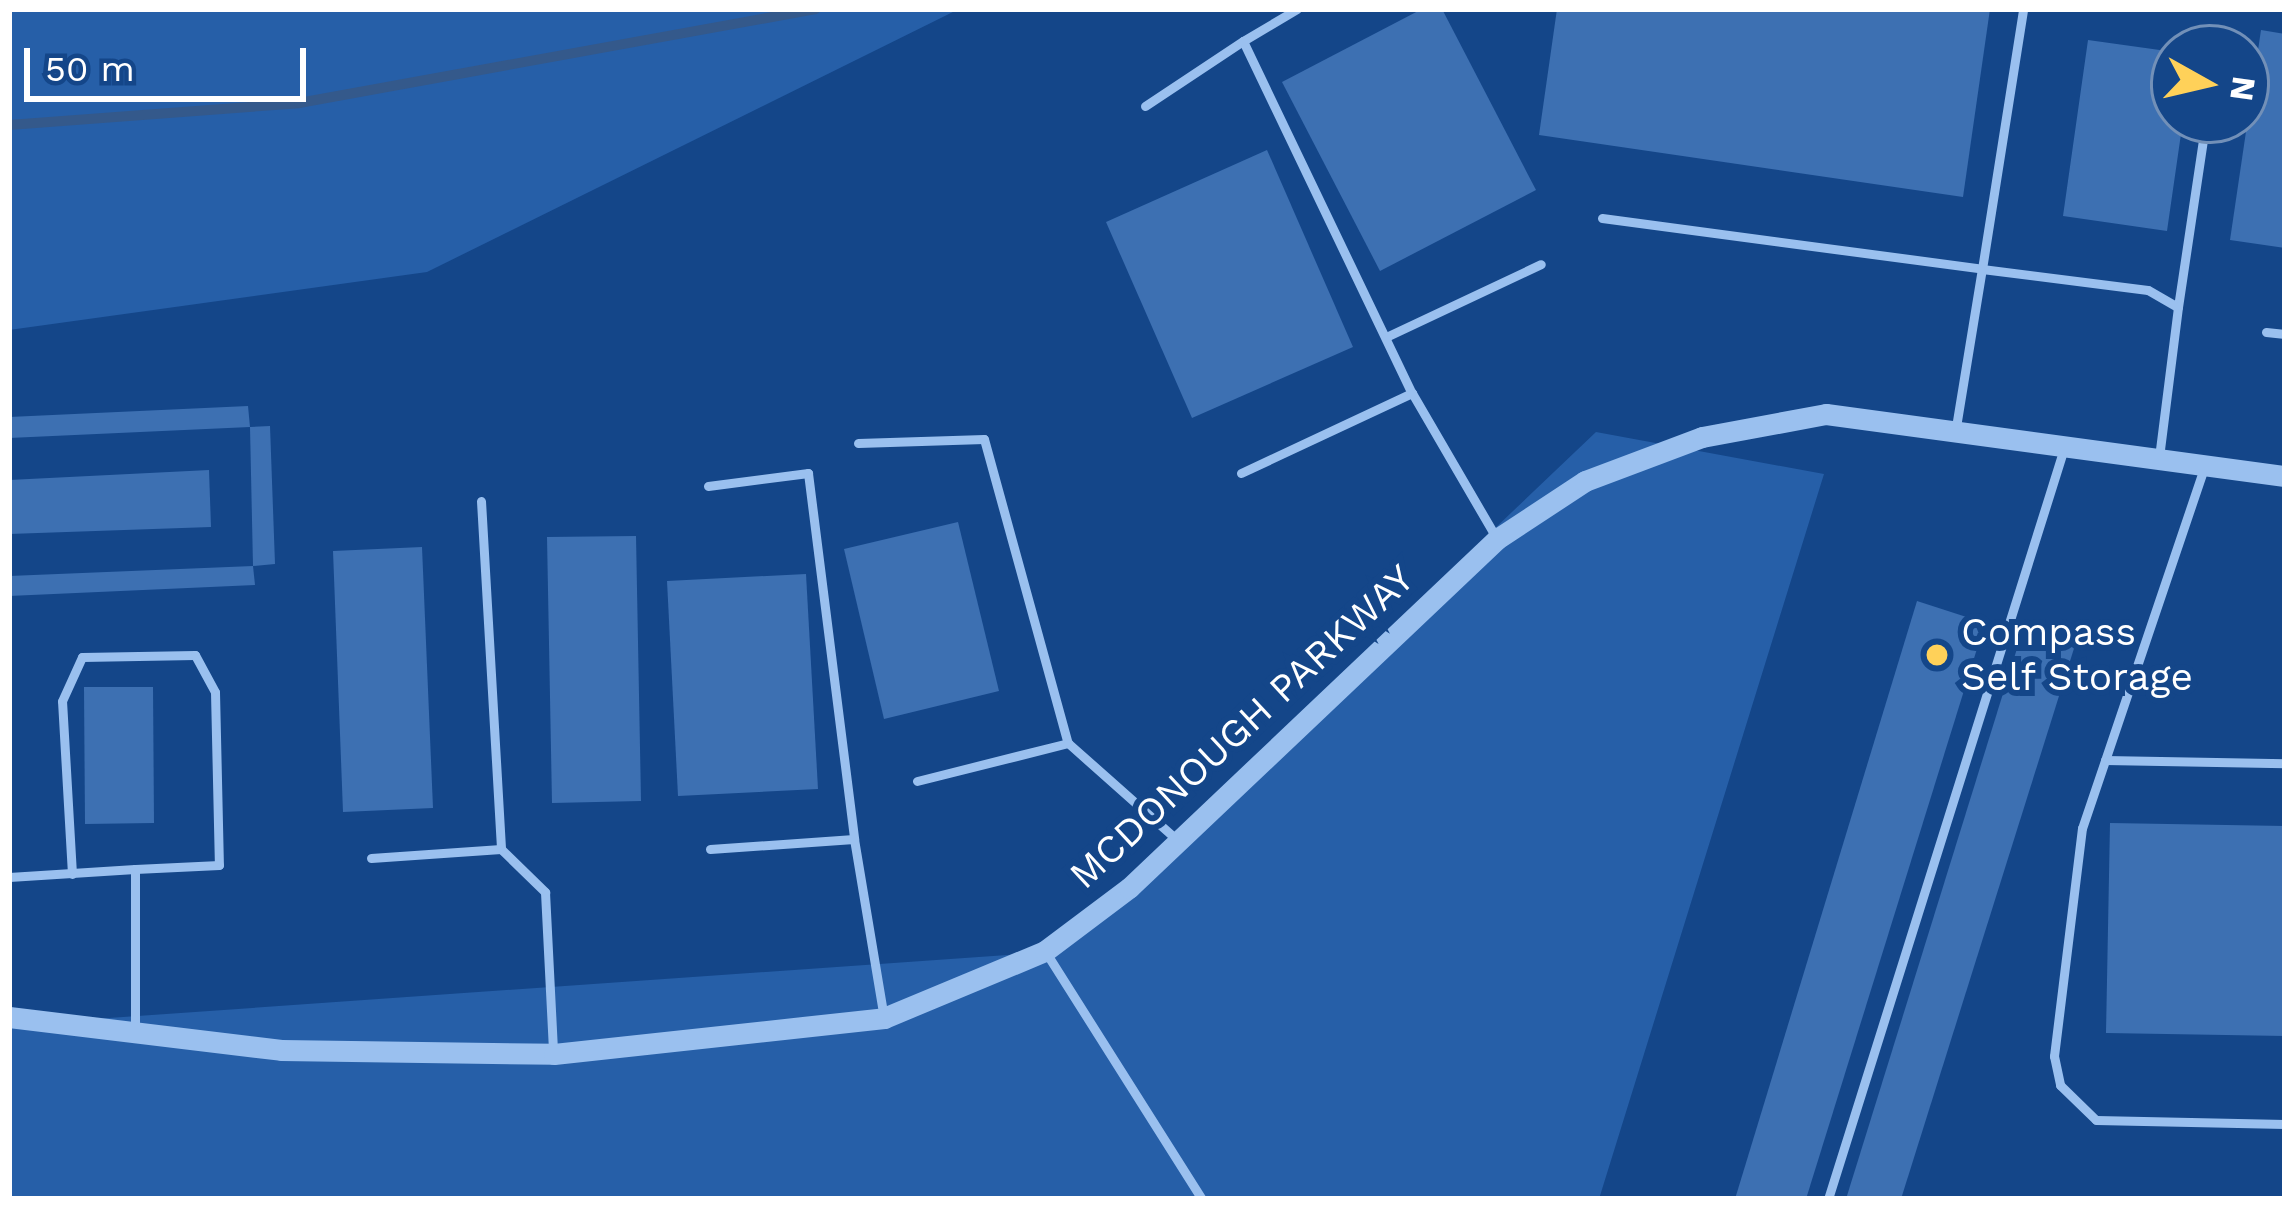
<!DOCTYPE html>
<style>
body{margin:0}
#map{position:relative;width:2294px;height:1208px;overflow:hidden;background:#144689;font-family:"Work Sans",sans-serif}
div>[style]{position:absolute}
.green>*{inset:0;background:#265fa8}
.stream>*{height:10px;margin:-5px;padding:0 5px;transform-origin:5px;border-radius:5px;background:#34598b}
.building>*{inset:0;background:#3d70b2}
.service>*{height:9px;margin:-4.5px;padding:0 4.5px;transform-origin:4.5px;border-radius:4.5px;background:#9ac0ef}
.tertiary>*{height:21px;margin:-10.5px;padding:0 10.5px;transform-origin:10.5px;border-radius:10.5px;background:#9ac0ef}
.dots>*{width:33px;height:33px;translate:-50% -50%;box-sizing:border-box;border:6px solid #144689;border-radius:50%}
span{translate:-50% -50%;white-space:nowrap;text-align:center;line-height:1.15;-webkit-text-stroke:12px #144689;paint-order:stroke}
.poi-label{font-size:39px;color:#fff}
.left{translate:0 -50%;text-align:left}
.street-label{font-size:39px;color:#fff}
.frame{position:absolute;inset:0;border:12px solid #fff;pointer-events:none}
.north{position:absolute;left:2150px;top:24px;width:120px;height:120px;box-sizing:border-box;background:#144689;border:3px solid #7290b8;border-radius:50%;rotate:98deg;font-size:33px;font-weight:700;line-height:48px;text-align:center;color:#fff}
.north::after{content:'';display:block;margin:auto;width:42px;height:54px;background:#ffd159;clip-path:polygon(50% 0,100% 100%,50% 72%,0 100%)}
.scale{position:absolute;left:24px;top:48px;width:282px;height:54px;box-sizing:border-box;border:6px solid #fff;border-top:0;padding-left:15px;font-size:36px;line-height:42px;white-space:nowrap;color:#fff;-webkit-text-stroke:9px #144689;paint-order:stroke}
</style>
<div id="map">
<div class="green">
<div style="clip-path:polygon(9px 9px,959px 9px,427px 272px,9px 330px)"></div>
<div style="clip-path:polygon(1596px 432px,1824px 474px,1599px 1199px,9px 1199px,9px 1025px,1050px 952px)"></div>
</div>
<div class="stream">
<div style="left:9px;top:125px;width:291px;rotate:-4.3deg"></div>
<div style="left:299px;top:103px;width:525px;rotate:-10.3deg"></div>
</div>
<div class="building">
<div style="clip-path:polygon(1422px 9px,1442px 9px,1536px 190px,1380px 271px,1282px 82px)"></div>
<div style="clip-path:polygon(1557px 9px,1990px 9px,1963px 197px,1539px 135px)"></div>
<div style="clip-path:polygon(2261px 30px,2285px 34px,2285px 248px,2230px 240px)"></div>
<div style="clip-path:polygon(2088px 40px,2174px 52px,2174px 120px,2183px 120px,2167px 231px,2063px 216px)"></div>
<div style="clip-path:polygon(1267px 150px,1353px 347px,1192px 418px,1106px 222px)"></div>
<div style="clip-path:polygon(248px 406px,250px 427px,9px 438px,9px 417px)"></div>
<div style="clip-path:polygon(270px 426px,275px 564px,253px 566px,250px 427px)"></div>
<div style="clip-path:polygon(209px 470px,211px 527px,9px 534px,9px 480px)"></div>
<div style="clip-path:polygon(958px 522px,999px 691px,884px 719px,844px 549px)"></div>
<div style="clip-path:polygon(636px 536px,641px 801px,552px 803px,547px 537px)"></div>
<div style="clip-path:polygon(422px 547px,433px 808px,343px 812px,333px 551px)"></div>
<div style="clip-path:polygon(253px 566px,255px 585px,9px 596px,9px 576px)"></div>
<div style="clip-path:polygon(806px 574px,818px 789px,678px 796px,667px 581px)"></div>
<div style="clip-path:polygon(1917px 601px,1985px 623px,1806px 1199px,1735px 1199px)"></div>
<div style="clip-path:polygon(2024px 626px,2076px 642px,1901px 1199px,1846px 1199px)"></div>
<div style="clip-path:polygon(84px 687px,153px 687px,154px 823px,85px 824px)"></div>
<div style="clip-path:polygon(2110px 823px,2285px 826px,2285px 1036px,2106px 1033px)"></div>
</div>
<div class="service">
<div style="left:1297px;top:9px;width:63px;rotate:149.3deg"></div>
<div style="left:1243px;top:41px;width:390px;rotate:64.4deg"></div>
<div style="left:1412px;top:393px;width:169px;rotate:59.8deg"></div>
<div style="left:1145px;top:106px;width:118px;rotate:-33.6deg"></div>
<div style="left:1602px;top:218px;width:383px;rotate:7.6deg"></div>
<div style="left:1982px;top:269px;width:263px;rotate:-81deg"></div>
<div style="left:2178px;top:307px;width:189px;rotate:-81.5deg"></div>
<div style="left:2266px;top:332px;width:19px;rotate:6deg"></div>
<div style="left:1386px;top:337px;width:171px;rotate:-25.2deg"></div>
<div style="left:1956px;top:427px;width:160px;rotate:-80.7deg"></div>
<div style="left:1982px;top:269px;width:167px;rotate:7.2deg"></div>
<div style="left:2148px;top:290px;width:34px;rotate:30deg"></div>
<div style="left:2178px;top:307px;width:151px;rotate:97.2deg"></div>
<div style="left:858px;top:443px;width:126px;rotate:-1.8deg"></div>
<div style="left:984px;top:439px;width:315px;rotate:74.6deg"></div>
<div style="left:2205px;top:465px;width:383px;rotate:108.7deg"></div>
<div style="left:2082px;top:828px;width:230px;rotate:97deg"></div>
<div style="left:2054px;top:1056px;width:30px;rotate:78deg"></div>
<div style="left:2060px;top:1085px;width:50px;rotate:44.2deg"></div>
<div style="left:2096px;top:1120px;width:189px;rotate:1.2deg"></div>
<div style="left:1241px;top:473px;width:189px;rotate:-25.1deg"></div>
<div style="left:708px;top:486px;width:101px;rotate:-7.4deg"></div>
<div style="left:808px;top:473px;width:369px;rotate:82.8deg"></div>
<div style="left:481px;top:501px;width:349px;rotate:86.7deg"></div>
<div style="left:501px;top:849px;width:62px;rotate:44.3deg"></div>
<div style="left:545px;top:892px;width:160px;rotate:87.1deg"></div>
<div style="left:2105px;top:760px;width:180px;rotate:1deg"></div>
<div style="left:917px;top:781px;width:156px;rotate:-14.1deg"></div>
<div style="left:1068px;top:743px;width:144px;rotate:41.6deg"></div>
<div style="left:710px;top:849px;width:144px;rotate:-4deg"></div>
<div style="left:854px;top:839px;width:181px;rotate:80.5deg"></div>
<div style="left:371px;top:858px;width:130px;rotate:-4deg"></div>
<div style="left:72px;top:874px;width:173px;rotate:-93.3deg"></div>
<div style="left:62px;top:701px;width:48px;rotate:-65.6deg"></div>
<div style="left:82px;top:657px;width:113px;rotate:-1deg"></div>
<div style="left:195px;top:655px;width:42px;rotate:61.6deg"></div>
<div style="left:215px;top:692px;width:173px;rotate:88.7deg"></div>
<div style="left:219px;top:865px;width:84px;rotate:177.3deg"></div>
<div style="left:9px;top:877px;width:126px;rotate:-3.6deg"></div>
<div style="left:135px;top:869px;width:163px;rotate:90deg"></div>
<div style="left:1045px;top:951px;width:294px;rotate:57.7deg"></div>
<div style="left:1828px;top:1199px;width:787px;rotate:-72.55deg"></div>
</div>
<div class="tertiary">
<div style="left:9px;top:1017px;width:274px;rotate:6.9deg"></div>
<div style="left:281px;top:1050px;width:273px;rotate:0.8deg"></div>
<div style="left:554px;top:1054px;width:332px;rotate:-6.2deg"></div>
<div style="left:884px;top:1018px;width:174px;rotate:-22.6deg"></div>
<div style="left:1045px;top:951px;width:105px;rotate:-36.9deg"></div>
<div style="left:1129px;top:888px;width:507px;rotate:-43.48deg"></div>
<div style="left:1497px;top:539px;width:105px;rotate:-33.4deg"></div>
<div style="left:1585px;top:481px;width:125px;rotate:-20.6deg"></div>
<div style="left:1702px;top:437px;width:126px;rotate:-10.5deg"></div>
<div style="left:1826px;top:414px;width:463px;rotate:7.7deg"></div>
</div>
<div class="dots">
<div style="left:1937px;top:655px;background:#ffd159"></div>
</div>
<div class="poi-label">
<span class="left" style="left:1961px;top:655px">Compass<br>Self Storage</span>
</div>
<div class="street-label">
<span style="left:1242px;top:727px;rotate:-43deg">MCDONOUGH PARKWAY</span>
</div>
<div class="frame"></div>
<div class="north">N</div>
<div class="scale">50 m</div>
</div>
